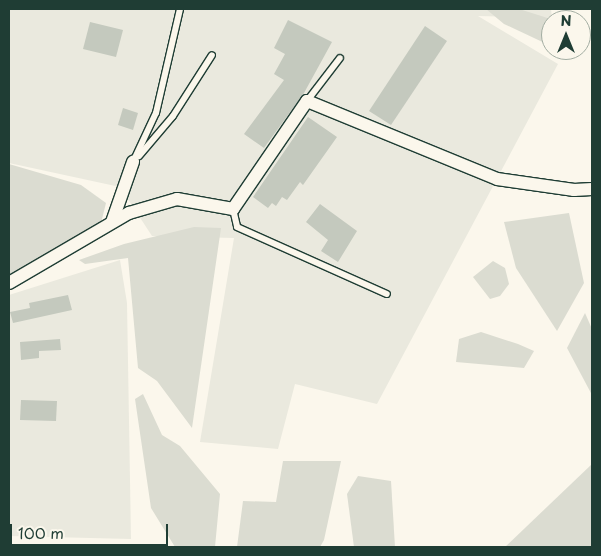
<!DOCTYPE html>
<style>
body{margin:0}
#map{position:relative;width:601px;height:556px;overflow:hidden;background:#fbf7ec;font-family:"Playpen Sans",sans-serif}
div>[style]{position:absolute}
.built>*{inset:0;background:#eae9de}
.green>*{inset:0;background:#dbdcd1}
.building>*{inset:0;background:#c4c9be}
.roads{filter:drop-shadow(1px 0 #1f3d34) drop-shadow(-1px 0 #1f3d34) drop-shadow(0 1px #1f3d34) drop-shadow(0 -1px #1f3d34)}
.service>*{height:6px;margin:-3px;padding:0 3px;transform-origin:3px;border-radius:3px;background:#fbf7ec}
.minor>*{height:12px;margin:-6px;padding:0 6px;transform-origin:6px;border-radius:6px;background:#fbf7ec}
span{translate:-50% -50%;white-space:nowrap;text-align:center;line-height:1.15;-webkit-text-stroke:5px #fbf7ec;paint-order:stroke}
.frame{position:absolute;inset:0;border:10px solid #1f3d34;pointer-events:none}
.north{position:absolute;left:541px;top:10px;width:50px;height:50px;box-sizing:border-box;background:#fbf7ec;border:1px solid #a3ada2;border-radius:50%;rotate:0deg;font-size:14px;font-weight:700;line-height:20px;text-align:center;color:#1f3d34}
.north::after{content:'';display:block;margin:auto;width:18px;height:22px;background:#1f3d34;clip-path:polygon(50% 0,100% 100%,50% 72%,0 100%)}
.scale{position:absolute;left:10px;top:524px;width:158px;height:22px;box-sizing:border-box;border:2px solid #1f3d34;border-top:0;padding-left:6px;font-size:15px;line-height:18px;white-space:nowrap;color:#1f3d34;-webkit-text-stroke:4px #fbf7ec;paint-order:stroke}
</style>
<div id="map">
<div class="built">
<div style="clip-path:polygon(9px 9px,551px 9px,552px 18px,478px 16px,558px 64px,377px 404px,295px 384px,278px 449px,200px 442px,234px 238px,152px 236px,120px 187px,9px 163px)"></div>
<div style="clip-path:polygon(120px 260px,127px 303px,131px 539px,9px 536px,9px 295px)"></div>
</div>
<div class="green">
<div style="clip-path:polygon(486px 9px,519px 9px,554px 20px,551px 20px,551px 46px,504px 24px)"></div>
<div style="clip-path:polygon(9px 164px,81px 185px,106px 203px,100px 227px,21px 276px,9px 276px)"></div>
<div style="clip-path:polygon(569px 213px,584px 283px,557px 331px,516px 268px,504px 222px)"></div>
<div style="clip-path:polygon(194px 227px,221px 228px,192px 428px,157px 381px,138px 368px,128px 258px,85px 264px,79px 260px,124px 244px)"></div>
<div style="clip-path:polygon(493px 261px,505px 268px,509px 284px,500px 296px,490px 299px,473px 277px)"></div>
<div style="clip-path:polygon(585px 313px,592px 329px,592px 395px,567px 348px)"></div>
<div style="clip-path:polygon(481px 332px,518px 344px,534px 351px,524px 368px,456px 362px,459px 339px)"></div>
<div style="clip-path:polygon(143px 394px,162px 435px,180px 446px,220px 494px,215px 547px,175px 547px,151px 508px,135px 399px)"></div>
<div style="clip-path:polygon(283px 461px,341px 461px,324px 540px,320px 547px,237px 547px,243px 501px,276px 502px)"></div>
<div style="clip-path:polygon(592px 464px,592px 547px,505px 547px)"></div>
<div style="clip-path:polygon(358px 476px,391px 481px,395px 547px,354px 547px,347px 494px)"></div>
</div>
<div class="building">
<div style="clip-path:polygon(288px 20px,332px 42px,304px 93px,264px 148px,244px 134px,284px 80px,274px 74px,285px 54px,274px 48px)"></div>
<div style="clip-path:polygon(90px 22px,123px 30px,116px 57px,83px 49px)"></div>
<div style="clip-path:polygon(425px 26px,447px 41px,391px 125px,369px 111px)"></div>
<div style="clip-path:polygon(123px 108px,138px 113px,133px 130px,118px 125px)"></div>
<div style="clip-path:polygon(308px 117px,337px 137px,303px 185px,300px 182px,287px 200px,282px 197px,276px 206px,272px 203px,268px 208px,253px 197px)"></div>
<div style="clip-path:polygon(320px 204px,357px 231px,338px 262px,321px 251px,328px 240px,306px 222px)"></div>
<div style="clip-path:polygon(68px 295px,72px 310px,13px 323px,10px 312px,30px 308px,29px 303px)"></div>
<div style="clip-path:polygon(60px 339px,61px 350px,39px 351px,39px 358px,21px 360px,20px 342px)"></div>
<div style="clip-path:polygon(21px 400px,57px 401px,56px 421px,20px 420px)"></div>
</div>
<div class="roads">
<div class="service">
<div style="left:307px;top:101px;width:54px;rotate:-52.5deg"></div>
<div style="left:139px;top:156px;width:52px;rotate:-49.6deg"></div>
<div style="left:173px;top:116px;width:72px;rotate:-57.4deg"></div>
<div style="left:133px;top:162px;width:54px;rotate:-64.9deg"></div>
<div style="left:156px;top:113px;width:107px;rotate:-77deg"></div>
<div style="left:233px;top:209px;width:18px;rotate:77deg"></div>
<div style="left:237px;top:227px;width:164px;rotate:24.1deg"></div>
</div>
<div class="minor">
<div style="left:112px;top:222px;width:64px;rotate:-70.7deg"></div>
<div style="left:9px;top:283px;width:139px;rotate:-30.3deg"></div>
<div style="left:129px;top:213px;width:50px;rotate:-16.3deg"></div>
<div style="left:177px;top:199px;width:57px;rotate:10.1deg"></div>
<div style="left:233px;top:209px;width:131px;rotate:-55.6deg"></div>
<div style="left:307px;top:101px;width:205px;rotate:22.3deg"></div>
<div style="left:497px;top:179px;width:78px;rotate:8.1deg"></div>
<div style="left:574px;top:190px;width:18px;rotate:-3deg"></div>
</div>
</div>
<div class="frame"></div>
<div class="north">N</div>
<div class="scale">100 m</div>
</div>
